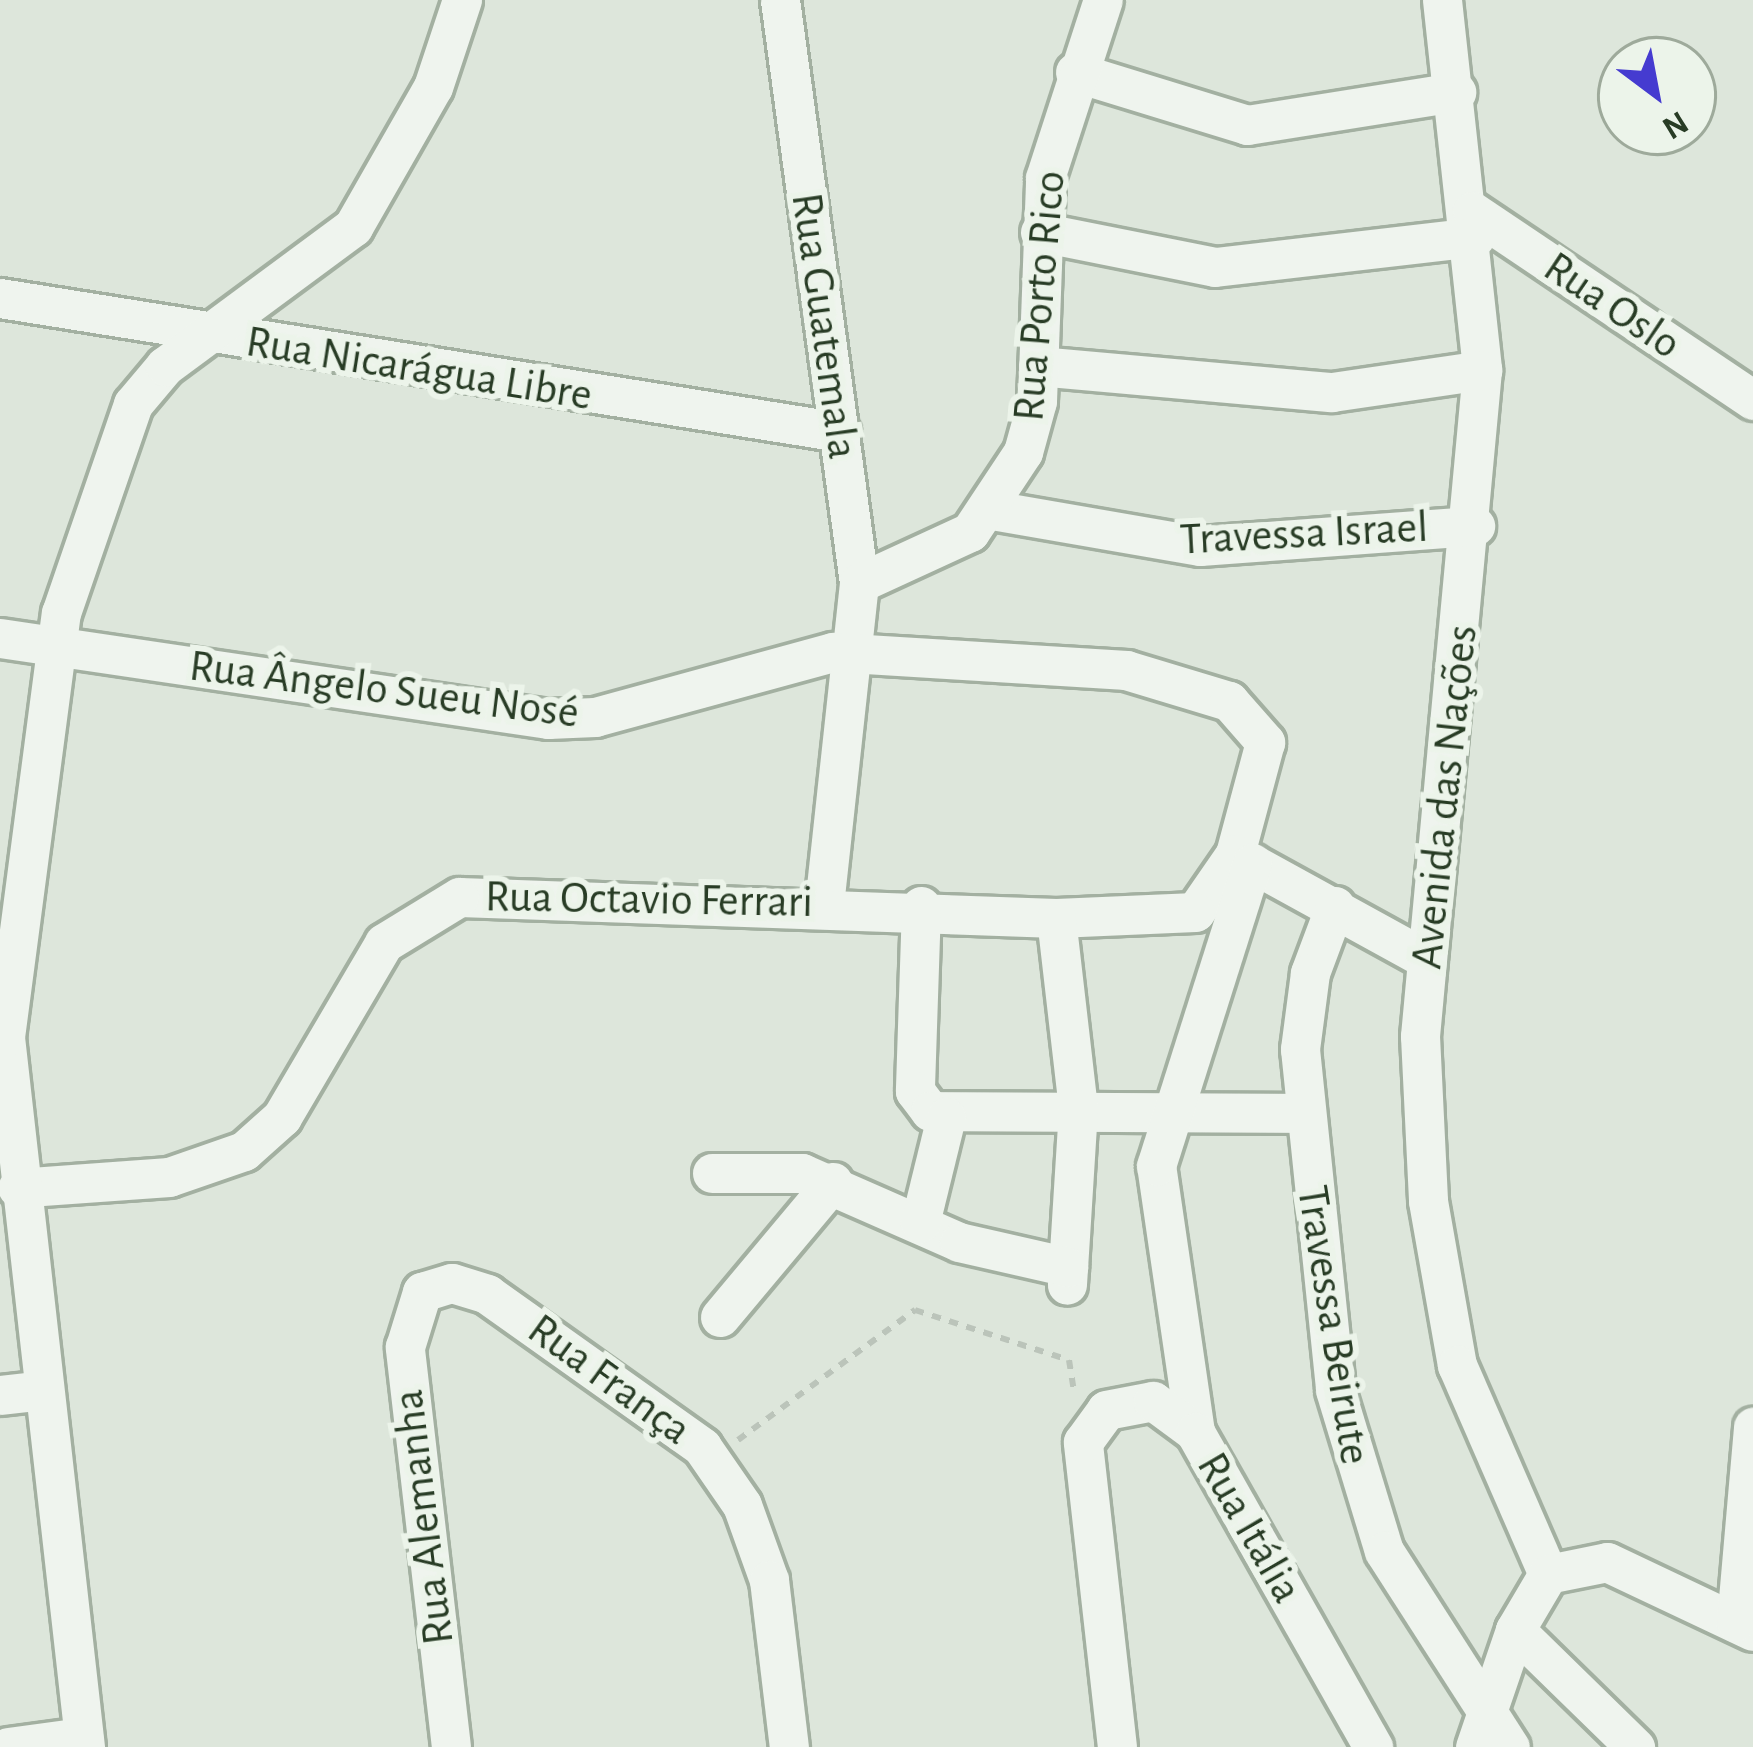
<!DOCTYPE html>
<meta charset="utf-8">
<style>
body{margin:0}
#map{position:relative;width:1753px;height:1747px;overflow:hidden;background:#dde6db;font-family:"Alegreya Sans",sans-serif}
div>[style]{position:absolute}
.path>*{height:6px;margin-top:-3px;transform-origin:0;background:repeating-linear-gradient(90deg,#bbc4ba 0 9px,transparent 0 18px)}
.roads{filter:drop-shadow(3px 0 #a3b0a1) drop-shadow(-3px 0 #a3b0a1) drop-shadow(0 3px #a3b0a1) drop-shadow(0 -3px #a3b0a1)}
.minor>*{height:39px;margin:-19.5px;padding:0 19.5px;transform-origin:19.5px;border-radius:19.5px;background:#eff4ee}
span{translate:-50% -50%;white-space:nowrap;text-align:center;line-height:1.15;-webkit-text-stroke:12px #ecf4ea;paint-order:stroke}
.street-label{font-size:45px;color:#283c25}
.north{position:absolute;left:1597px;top:36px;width:120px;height:120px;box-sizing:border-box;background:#ecf4ea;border:3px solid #9eaa9b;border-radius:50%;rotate:148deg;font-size:33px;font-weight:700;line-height:48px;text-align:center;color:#283c25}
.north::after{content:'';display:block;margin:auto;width:42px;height:54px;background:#453bd0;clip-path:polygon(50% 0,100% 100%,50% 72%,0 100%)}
</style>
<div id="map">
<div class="path">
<div style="left:738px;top:1440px;width:220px;rotate:-36.3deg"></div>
<div style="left:915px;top:1310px;width:162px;rotate:18deg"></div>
<div style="left:1069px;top:1360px;width:31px;rotate:81deg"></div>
</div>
<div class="roads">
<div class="minor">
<div style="left:780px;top:0;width:588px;rotate:82.28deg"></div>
<div style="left:859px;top:583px;width:322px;rotate:96.2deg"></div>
<div style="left:1442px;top:0;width:372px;rotate:83.8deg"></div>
<div style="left:1482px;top:370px;width:669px;rotate:95.32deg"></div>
<div style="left:1420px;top:1036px;width:165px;rotate:87.2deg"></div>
<div style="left:1428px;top:1201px;width:167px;rotate:80deg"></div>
<div style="left:1457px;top:1365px;width:228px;rotate:66.5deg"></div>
<div style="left:1075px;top:72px;width:180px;rotate:17.1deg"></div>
<div style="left:1247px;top:125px;width:212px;rotate:-9deg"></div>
<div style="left:1472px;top:211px;width:339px;rotate:33.9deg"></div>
<div style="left:1040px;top:232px;width:178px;rotate:11.3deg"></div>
<div style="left:1215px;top:267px;width:262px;rotate:-6.6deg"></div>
<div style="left:0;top:298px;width:851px;rotate:9.06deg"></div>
<div style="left:1038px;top:366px;width:295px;rotate:5.1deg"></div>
<div style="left:1332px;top:392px;width:152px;rotate:-8.3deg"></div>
<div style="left:992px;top:510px;width:211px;rotate:9.8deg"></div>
<div style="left:1200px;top:546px;width:276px;rotate:-4.2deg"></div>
<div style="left:859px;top:583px;width:122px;rotate:-24.7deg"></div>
<div style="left:970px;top:532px;width:96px;rotate:-56.5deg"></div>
<div style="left:1023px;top:452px;width:53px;rotate:-74.6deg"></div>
<div style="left:1037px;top:401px;width:223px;rotate:-87.9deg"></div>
<div style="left:1045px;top:178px;width:187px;rotate:-72deg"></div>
<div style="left:0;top:638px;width:554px;rotate:8.41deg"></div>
<div style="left:548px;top:719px;width:47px;rotate:-2.4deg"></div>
<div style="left:595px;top:717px;width:247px;rotate:-15.3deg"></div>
<div style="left:833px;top:652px;width:294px;rotate:3.5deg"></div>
<div style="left:1126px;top:670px;width:108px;rotate:16.8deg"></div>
<div style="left:1229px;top:701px;width:55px;rotate:48.7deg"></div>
<div style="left:1265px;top:742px;width:116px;rotate:105deg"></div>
<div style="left:1235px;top:854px;width:70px;rotate:124.6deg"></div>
<div style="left:1195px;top:912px;width:139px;rotate:177.5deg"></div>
<div style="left:1056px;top:918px;width:597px;rotate:-177.99deg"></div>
<div style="left:459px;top:897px;width:88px;rotate:148.5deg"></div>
<div style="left:384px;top:943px;width:202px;rotate:120.4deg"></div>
<div style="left:282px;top:1117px;width:51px;rotate:138.2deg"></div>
<div style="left:244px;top:1151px;width:79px;rotate:160.9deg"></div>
<div style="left:169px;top:1177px;width:152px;rotate:175.9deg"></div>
<div style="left:1235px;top:854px;width:218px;rotate:28.8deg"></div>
<div style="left:921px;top:906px;width:185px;rotate:91.9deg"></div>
<div style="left:915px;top:1091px;width:25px;rotate:53deg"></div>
<div style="left:930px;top:1111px;width:371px;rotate:0.3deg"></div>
<div style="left:1335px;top:906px;width:72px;rotate:110.5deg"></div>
<div style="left:1310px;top:973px;width:77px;rotate:97.5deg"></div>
<div style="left:1300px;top:1049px;width:343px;rotate:84.1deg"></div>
<div style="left:1335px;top:1390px;width:168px;rotate:73.1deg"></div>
<div style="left:1384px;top:1551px;width:233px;rotate:57.3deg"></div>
<div style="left:1056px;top:918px;width:192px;rotate:83.4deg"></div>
<div style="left:1078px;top:1109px;width:176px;rotate:93.6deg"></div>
<div style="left:712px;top:1173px;width:90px"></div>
<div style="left:802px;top:1173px;width:171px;rotate:23.7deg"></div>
<div style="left:959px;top:1242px;width:112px;rotate:12.9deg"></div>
<div style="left:920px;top:1223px;width:109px;rotate:-76.2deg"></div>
<div style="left:720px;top:1317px;width:176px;rotate:-50.1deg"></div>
<div style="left:0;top:1395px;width:44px;rotate:-6.5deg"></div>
<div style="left:1195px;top:1432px;width:269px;rotate:-98.3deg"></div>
<div style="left:1156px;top:1166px;width:318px;rotate:-72.4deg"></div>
<div style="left:1548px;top:1574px;width:60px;rotate:-11.5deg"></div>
<div style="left:1607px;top:1562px;width:161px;rotate:25.3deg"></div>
<div style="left:1736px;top:1622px;width:196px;rotate:-85deg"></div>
<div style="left:1515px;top:1630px;width:168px;rotate:44.3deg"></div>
<div style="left:8px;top:1747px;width:76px;rotate:-7.6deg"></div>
<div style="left:85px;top:1747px;width:714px;rotate:-96.43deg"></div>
<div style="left:5px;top:1037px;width:428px;rotate:-82.5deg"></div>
<div style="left:61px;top:613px;width:221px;rotate:-71deg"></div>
<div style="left:133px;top:404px;width:50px;rotate:-49.9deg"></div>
<div style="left:165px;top:366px;width:234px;rotate:-36.5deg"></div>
<div style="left:353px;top:227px;width:161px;rotate:-60.3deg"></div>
<div style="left:433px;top:87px;width:92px;rotate:-71.6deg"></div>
<div style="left:451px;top:1747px;width:403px;rotate:-96.6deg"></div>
<div style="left:405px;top:1347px;width:58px;rotate:-72.8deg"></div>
<div style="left:422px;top:1292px;width:31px;rotate:-17deg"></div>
<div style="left:452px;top:1283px;width:37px;rotate:17deg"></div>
<div style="left:487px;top:1294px;width:264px;rotate:35.4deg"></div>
<div style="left:702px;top:1447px;width:70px;rotate:55.4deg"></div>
<div style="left:742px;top:1505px;width:80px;rotate:70.2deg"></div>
<div style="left:769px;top:1580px;width:168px;rotate:83.2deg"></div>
<div style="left:1117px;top:1747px;width:307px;rotate:-96.4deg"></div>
<div style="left:1083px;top:1442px;width:39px;rotate:-54deg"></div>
<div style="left:1106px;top:1410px;width:48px;rotate:-10.8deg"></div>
<div style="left:1153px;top:1401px;width:52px;rotate:36.4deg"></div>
<div style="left:1195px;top:1432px;width:362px;rotate:60.5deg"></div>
<div style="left:1475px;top:1747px;width:124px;rotate:-71.1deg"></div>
<div style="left:1515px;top:1630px;width:65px;rotate:-59.5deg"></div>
</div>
</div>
<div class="street-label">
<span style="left:1040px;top:296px;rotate:-85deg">Rua Porto Rico</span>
<span style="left:1612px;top:306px;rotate:34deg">Rua Oslo</span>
<span style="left:824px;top:326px;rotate:82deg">Rua Guatemala</span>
<span style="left:419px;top:369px;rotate:9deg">Rua Nicarágua Libre</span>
<span style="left:1304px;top:534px;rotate:-3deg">Travessa Israel</span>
<span style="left:384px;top:690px;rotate:7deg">Rua Ângelo Sueu Nosé</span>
<span style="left:1445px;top:797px;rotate:-84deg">Avenida das Nações</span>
<span style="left:649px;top:900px;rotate:1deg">Rua Octavio Ferrari</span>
<span style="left:1333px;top:1325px;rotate:81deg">Travessa Beirute</span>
<span style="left:609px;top:1380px;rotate:36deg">Rua França</span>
<span style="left:424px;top:1517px;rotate:-97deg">Rua Alemanha</span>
<span style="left:1249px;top:1528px;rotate:60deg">Rua Itália</span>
</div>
<div class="north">N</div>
</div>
